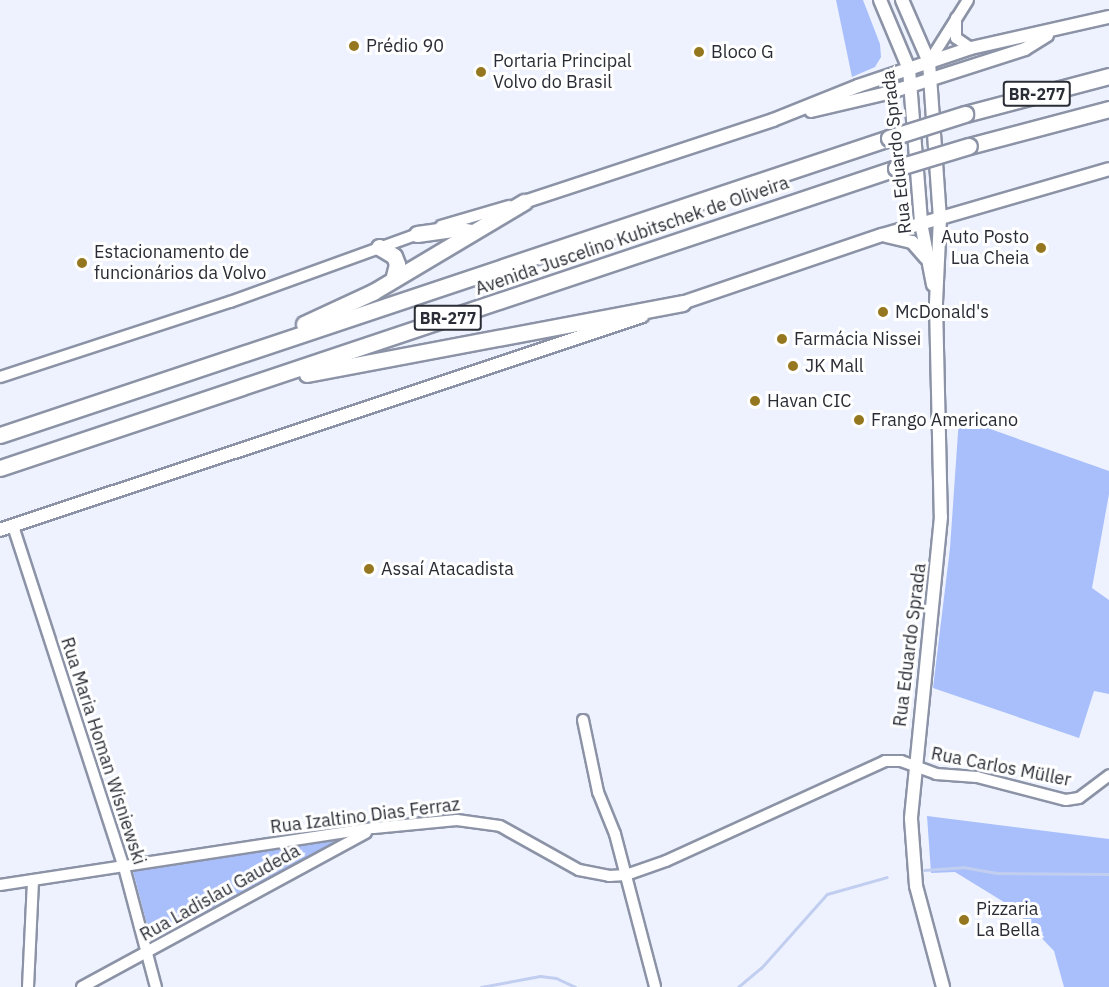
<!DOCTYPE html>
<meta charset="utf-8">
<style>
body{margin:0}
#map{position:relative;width:1109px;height:987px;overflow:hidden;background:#edf2fe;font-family:"IBM Plex Sans",sans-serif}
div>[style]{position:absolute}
.green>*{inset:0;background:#a9bffb}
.stream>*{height:3px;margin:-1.5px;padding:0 1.5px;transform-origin:1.5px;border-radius:1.5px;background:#c1cef0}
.roads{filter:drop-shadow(2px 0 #8c93a6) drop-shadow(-2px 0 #8c93a6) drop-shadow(0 2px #8c93a6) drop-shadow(0 -2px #8c93a6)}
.minor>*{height:10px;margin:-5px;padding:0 5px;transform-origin:5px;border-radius:5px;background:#fff}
.major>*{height:12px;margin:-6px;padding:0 6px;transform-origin:6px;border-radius:6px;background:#fff}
.highway>*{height:15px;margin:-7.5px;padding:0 7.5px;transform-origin:7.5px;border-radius:7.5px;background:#fff}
.bridges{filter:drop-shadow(2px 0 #8c93a6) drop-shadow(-2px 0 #8c93a6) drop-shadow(0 2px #8c93a6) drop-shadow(0 -2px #8c93a6)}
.highway-bridge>*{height:15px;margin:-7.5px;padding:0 7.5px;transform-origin:7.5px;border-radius:7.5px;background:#fff}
.dots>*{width:16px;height:16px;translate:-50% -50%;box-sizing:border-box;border:3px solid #fff;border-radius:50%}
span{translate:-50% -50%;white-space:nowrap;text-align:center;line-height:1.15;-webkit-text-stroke:6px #fff;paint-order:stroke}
.shield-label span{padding:2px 4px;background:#fff;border:2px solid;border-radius:4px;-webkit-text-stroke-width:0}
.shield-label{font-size:16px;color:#2a2d35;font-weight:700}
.poi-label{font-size:18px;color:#2a2d35}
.left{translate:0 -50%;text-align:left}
.right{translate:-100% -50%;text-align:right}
.street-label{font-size:18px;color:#2a2d35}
</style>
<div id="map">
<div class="green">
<div style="clip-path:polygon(836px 0,863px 0,880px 44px,881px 57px,875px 67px,852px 77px)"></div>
<div style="clip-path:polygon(959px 418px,1109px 471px,1109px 494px,1092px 588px,1109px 600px,1109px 694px,1094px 691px,1079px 738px,933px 688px,950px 548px)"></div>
<div style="clip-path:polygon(927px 816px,1109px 839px,1109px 987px,1064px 987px,1054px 951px,1012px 907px,955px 872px,931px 873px)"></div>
<div style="clip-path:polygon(344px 838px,152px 943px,133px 871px)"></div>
</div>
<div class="stream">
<div style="left:924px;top:870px;width:39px;rotate:-4deg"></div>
<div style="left:963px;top:867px;width:34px;rotate:10deg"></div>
<div style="left:996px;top:873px;width:112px;rotate:0.5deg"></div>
<div style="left:481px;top:987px;width:60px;rotate:-10.6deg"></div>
<div style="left:540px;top:976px;width:16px;rotate:7deg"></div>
<div style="left:556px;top:978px;width:21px;rotate:25deg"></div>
<div style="left:738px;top:987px;width:30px;rotate:-40deg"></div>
<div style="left:761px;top:968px;width:99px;rotate:-48.3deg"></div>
<div style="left:827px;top:894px;width:62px;rotate:-15.8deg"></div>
</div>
<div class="roads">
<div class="minor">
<div style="left:956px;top:18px;width:20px;rotate:90deg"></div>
<div style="left:956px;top:38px;width:18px;rotate:34deg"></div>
<div style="left:929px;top:62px;width:73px;rotate:-57.8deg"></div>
<div style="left:441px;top:226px;width:71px;rotate:-16.4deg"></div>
<div style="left:0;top:377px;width:242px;rotate:-18.1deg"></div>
<div style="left:230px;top:302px;width:205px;rotate:-19.9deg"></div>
<div style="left:13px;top:526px;width:359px;rotate:72deg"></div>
<div style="left:124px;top:867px;width:124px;rotate:75.1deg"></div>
<div style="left:583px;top:720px;width:74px;rotate:78.2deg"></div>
<div style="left:598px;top:792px;width:45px;rotate:68deg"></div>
<div style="left:615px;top:834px;width:158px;rotate:75.3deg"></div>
<div style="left:0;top:885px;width:378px;rotate:-8.7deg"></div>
<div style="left:374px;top:828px;width:83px;rotate:-5.5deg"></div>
<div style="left:457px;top:820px;width:43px;rotate:7.9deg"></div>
<div style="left:500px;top:826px;width:90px;rotate:29.1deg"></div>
<div style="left:579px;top:870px;width:31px;rotate:11deg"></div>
<div style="left:609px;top:876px;width:17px;rotate:-3deg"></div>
<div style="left:626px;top:875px;width:42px;rotate:-19.3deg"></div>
<div style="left:666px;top:861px;width:241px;rotate:-24.5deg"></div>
<div style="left:885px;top:761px;width:16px"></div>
<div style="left:901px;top:761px;width:37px;rotate:20deg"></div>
<div style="left:936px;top:774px;width:41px;rotate:4.2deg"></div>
<div style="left:977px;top:777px;width:92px;rotate:14.5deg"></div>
<div style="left:1066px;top:800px;width:13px;rotate:-9deg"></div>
<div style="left:1079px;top:798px;width:38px;rotate:-37deg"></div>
<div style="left:28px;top:987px;width:107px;rotate:-87.3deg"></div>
<div style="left:82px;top:987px;width:323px;rotate:-28.5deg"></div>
</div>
<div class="major">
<div style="left:880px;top:0;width:75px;rotate:67.2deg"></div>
<div style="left:909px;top:69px;width:154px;rotate:85.5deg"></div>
<div style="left:921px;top:223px;width:63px;rotate:79deg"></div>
<div style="left:902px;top:0;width:68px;rotate:66.5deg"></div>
<div style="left:929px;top:62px;width:156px;rotate:86deg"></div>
<div style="left:940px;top:218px;width:86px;rotate:92.7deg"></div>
<div style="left:936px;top:304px;width:213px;rotate:88.7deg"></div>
<div style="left:941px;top:517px;width:303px;rotate:95.7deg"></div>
<div style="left:911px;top:819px;width:67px;rotate:85.7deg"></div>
<div style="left:916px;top:886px;width:105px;rotate:75deg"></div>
<div style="left:811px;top:111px;width:79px;rotate:-13.2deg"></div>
<div style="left:888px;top:93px;width:144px;rotate:-17.8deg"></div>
<div style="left:1025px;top:49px;width:26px;rotate:-32deg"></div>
<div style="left:524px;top:202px;width:262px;rotate:-18.2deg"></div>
<div style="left:773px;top:120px;width:92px;rotate:-21.8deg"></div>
<div style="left:858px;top:86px;width:119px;rotate:-18.6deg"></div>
<div style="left:971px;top:48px;width:141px;rotate:-12.7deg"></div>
<div style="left:886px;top:236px;width:27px;rotate:13deg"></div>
<div style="left:912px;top:242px;width:21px;rotate:49deg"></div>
<div style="left:676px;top:305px;width:218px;rotate:-18.8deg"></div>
<div style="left:882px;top:235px;width:236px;rotate:-16.2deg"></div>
<div style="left:0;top:530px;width:677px;rotate:-18.43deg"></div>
</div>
<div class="highway">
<div style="left:965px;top:114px;width:149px;rotate:-14.8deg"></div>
<div style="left:969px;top:146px;width:145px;rotate:-14.8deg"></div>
<div style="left:417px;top:234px;width:36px;rotate:-8deg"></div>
<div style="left:453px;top:229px;width:18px;rotate:9deg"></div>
<div style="left:379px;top:247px;width:17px;rotate:31deg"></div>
<div style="left:394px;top:256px;width:9px;rotate:69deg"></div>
<div style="left:397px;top:264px;width:16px;rotate:104deg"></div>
<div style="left:304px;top:324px;width:76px;rotate:-24.9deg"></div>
<div style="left:373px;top:292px;width:176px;rotate:-30.8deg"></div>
<div style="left:307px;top:374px;width:382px;rotate:-10.7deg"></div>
<div style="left:0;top:435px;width:937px;rotate:-18.47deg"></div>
<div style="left:0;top:468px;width:945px;rotate:-18.51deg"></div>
</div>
</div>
<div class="bridges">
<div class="highway-bridge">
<div style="left:889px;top:138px;width:80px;rotate:-17.5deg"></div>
<div style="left:896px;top:168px;width:76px;rotate:-16.8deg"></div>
</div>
</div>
<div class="dots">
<div style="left:354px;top:46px;background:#95771f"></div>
<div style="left:699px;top:52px;background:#95771f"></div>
<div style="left:481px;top:72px;background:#95771f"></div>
<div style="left:1041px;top:248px;background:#95771f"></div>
<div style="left:82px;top:263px;background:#95771f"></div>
<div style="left:883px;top:312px;background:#95771f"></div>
<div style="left:782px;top:339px;background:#95771f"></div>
<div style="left:793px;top:366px;background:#95771f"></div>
<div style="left:755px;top:401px;background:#95771f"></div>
<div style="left:859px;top:420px;background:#95771f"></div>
<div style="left:369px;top:569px;background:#95771f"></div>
<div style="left:964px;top:920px;background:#95771f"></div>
</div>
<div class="shield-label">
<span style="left:1037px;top:94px">BR-277</span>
<span style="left:448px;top:318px">BR-277</span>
</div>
<div class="poi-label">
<span class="left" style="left:366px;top:46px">Prédio 90</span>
<span class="left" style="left:711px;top:52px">Bloco G</span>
<span class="left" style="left:493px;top:72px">Portaria Principal<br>Volvo do Brasil</span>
<span class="right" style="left:1029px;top:248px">Auto Posto<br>Lua Cheia</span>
<span class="left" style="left:94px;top:263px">Estacionamento de<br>funcionários da Volvo</span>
<span class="left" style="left:895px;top:312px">McDonald's</span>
<span class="left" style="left:794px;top:339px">Farmácia Nissei</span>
<span class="left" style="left:805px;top:366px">JK Mall</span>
<span class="left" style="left:767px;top:401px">Havan CIC</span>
<span class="left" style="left:871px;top:420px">Frango Americano</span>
<span class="left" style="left:381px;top:569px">Assaí Atacadista</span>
<span class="left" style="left:976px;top:920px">Pizzaria<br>La Bella</span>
</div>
<div class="street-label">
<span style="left:897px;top:152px;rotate:-96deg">Rua Eduardo Sprada</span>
<span style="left:632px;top:236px;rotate:-19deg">Avenida Juscelino Kubitschek de Oliveira</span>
<span style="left:910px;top:645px;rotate:-83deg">Rua Eduardo Sprada</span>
<span style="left:103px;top:751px;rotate:72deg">Rua Maria Homan Wisniewski</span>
<span style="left:1001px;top:767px;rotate:11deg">Rua Carlos Müller</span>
<span style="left:365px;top:816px;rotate:-7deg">Rua Izaltino Dias Ferraz</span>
<span style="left:220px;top:893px;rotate:-29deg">Rua Ladislau Gaudeda</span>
</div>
</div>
